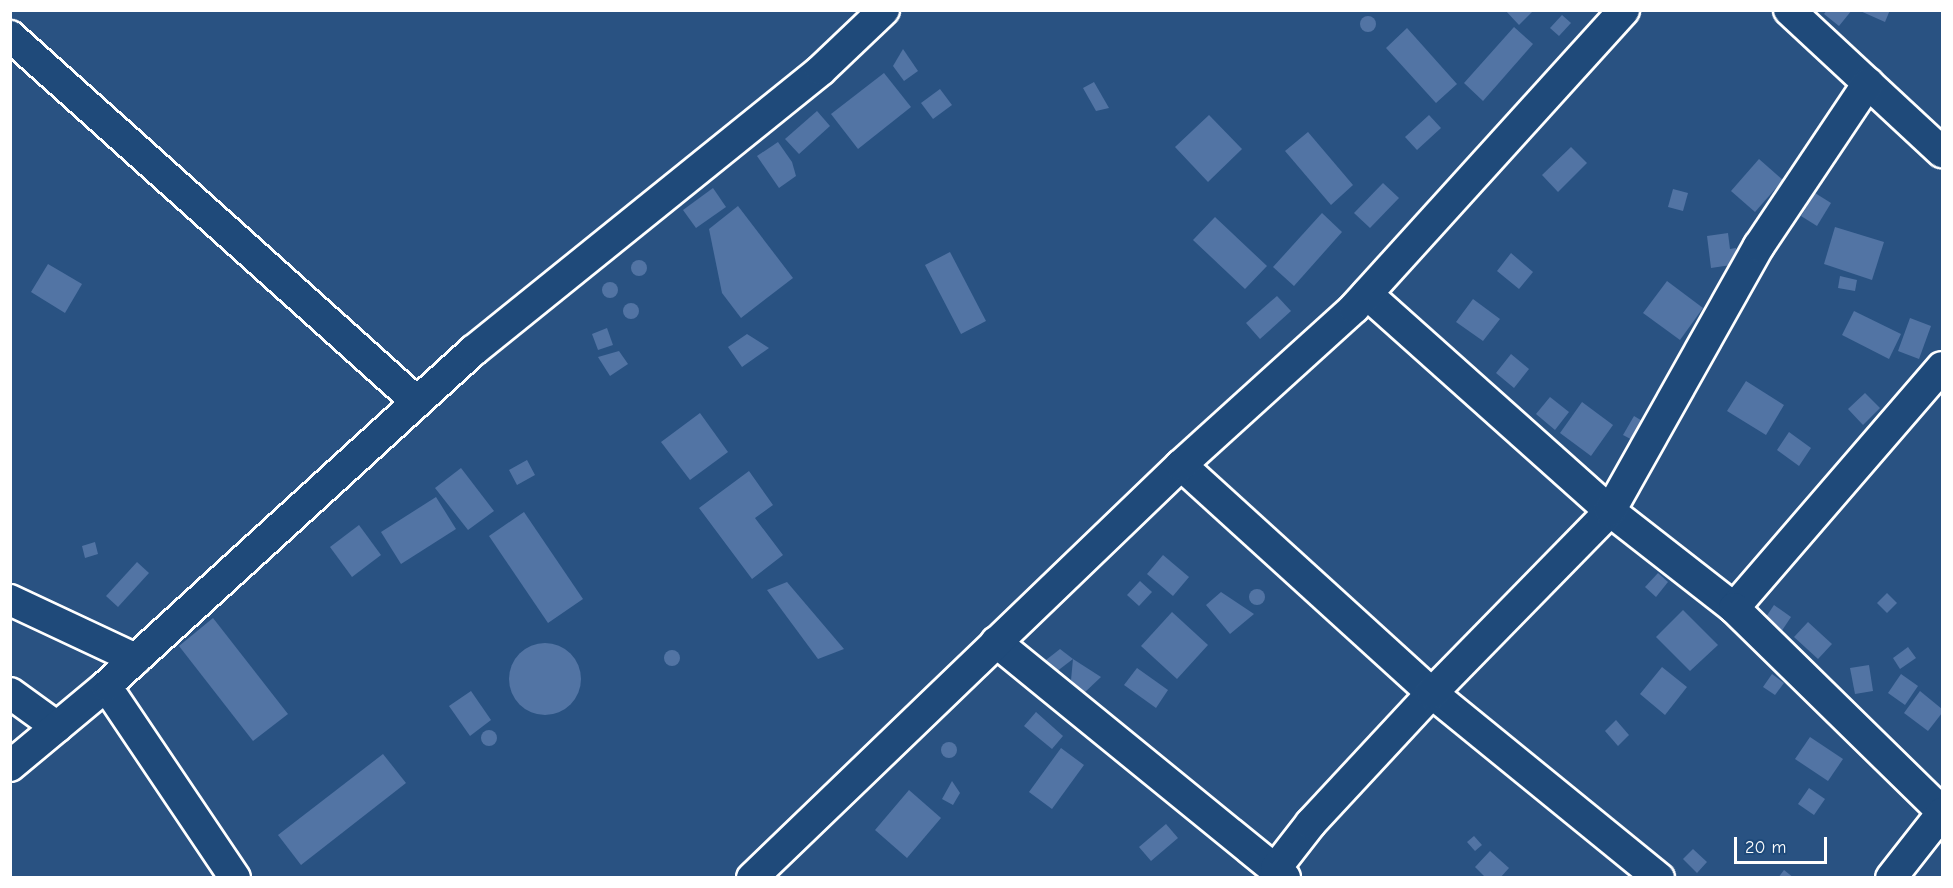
<!DOCTYPE html>
<style>
body{margin:0}
#map{position:relative;width:1953px;height:888px;overflow:hidden;background:#295282;font-family:"Comic Neue",sans-serif}
div>[style]{position:absolute}
.building>*{inset:0;background:#5274a4}
.round{border-radius:50%}
.roads{filter:drop-shadow(2px 0 #fff) drop-shadow(-2px 0 #fff) drop-shadow(0 2px #fff) drop-shadow(0 -2px #fff)}
.minor>*{height:30px;margin:-15px;padding:0 15px;transform-origin:15px;border-radius:15px;background:#1f4a7a}
span{translate:-50% -50%;white-space:nowrap;text-align:center;line-height:1.15;-webkit-text-stroke:6px #1f4a7a;paint-order:stroke}
.frame{position:absolute;inset:0;border:12px solid #fff;pointer-events:none}
.scale{position:absolute;left:1734px;top:837px;width:93px;height:27px;box-sizing:border-box;border:3px solid #fff;border-top:0;padding-left:8px;font-size:18px;line-height:21px;white-space:nowrap;color:#fff;-webkit-text-stroke:4px #1f4a7a;paint-order:stroke}
</style>
<div id="map">
<div class="building">
<div style="clip-path:polygon(1505px 10px,1534px 10px,1519px 25px)"></div>
<div style="clip-path:polygon(1827px 10px,1852px 10px,1839px 26px,1824px 14px)"></div>
<div style="clip-path:polygon(1858px 10px,1890px 10px,1885px 22px)"></div>
<div style="clip-path:polygon(1562px 15px,1571px 23px,1559px 36px,1550px 28px)"></div>
<div class="round" style="left:1360px;top:16px;width:16px;height:16px"></div>
<div style="clip-path:polygon(1514px 27px,1533px 44px,1483px 101px,1464px 83px)"></div>
<div style="clip-path:polygon(1407px 28px,1457px 84px,1436px 103px,1386px 48px)"></div>
<div style="clip-path:polygon(903px 49px,918px 71px,904px 81px,893px 66px)"></div>
<div style="clip-path:polygon(884px 73px,911px 107px,858px 149px,831px 114px)"></div>
<div style="clip-path:polygon(1094px 82px,1109px 108px,1096px 111px,1083px 88px)"></div>
<div style="clip-path:polygon(940px 89px,952px 105px,933px 119px,921px 103px)"></div>
<div style="clip-path:polygon(817px 111px,830px 126px,799px 154px,785px 139px)"></div>
<div style="clip-path:polygon(1209px 115px,1242px 149px,1208px 182px,1175px 147px)"></div>
<div style="clip-path:polygon(1429px 115px,1441px 128px,1417px 150px,1405px 137px)"></div>
<div style="clip-path:polygon(1308px 132px,1353px 185px,1331px 205px,1285px 151px)"></div>
<div style="clip-path:polygon(778px 142px,792px 162px,796px 176px,779px 188px,757px 156px)"></div>
<div style="clip-path:polygon(1571px 147px,1587px 163px,1558px 192px,1542px 175px)"></div>
<div style="clip-path:polygon(1759px 159px,1783px 180px,1755px 212px,1731px 191px)"></div>
<div style="clip-path:polygon(1383px 183px,1399px 198px,1370px 228px,1354px 213px)"></div>
<div style="clip-path:polygon(713px 188px,726px 207px,696px 228px,683px 210px)"></div>
<div style="clip-path:polygon(1673px 189px,1688px 193px,1683px 211px,1668px 207px)"></div>
<div style="clip-path:polygon(1815px 193px,1831px 203px,1817px 226px,1801px 216px)"></div>
<div style="clip-path:polygon(738px 206px,793px 278px,741px 318px,722px 293px,709px 229px)"></div>
<div style="clip-path:polygon(1322px 213px,1342px 232px,1294px 286px,1273px 267px)"></div>
<div style="clip-path:polygon(1215px 217px,1267px 266px,1245px 289px,1193px 240px)"></div>
<div style="clip-path:polygon(1835px 227px,1884px 242px,1872px 280px,1824px 264px)"></div>
<div style="clip-path:polygon(1728px 233px,1730px 249px,1736px 248px,1738px 264px,1711px 268px,1707px 236px)"></div>
<div style="clip-path:polygon(950px 252px,986px 321px,961px 334px,925px 265px)"></div>
<div style="clip-path:polygon(1511px 253px,1533px 272px,1519px 289px,1497px 271px)"></div>
<div class="round" style="left:631px;top:260px;width:16px;height:16px"></div>
<div style="clip-path:polygon(48px 264px,82px 284px,65px 313px,31px 292px)"></div>
<div style="clip-path:polygon(1840px 276px,1857px 280px,1855px 291px,1838px 288px)"></div>
<div style="clip-path:polygon(1667px 281px,1703px 308px,1680px 340px,1643px 313px)"></div>
<div class="round" style="left:602px;top:282px;width:16px;height:16px"></div>
<div style="clip-path:polygon(1277px 296px,1291px 311px,1260px 339px,1246px 323px)"></div>
<div style="clip-path:polygon(1473px 299px,1500px 319px,1483px 341px,1456px 322px)"></div>
<div class="round" style="left:623px;top:303px;width:16px;height:16px"></div>
<div style="clip-path:polygon(1854px 311px,1901px 334px,1889px 359px,1842px 335px)"></div>
<div style="clip-path:polygon(1910px 318px,1931px 326px,1919px 359px,1898px 351px)"></div>
<div style="clip-path:polygon(607px 328px,613px 345px,598px 350px,592px 334px)"></div>
<div style="clip-path:polygon(747px 334px,769px 348px,742px 367px,728px 347px)"></div>
<div style="clip-path:polygon(619px 351px,628px 364px,610px 376px,598px 357px)"></div>
<div style="clip-path:polygon(1511px 354px,1529px 369px,1514px 388px,1496px 373px)"></div>
<div style="clip-path:polygon(1746px 381px,1784px 405px,1766px 435px,1727px 411px)"></div>
<div style="clip-path:polygon(1865px 393px,1880px 408px,1863px 425px,1848px 409px)"></div>
<div style="clip-path:polygon(1550px 397px,1569px 412px,1555px 430px,1536px 414px)"></div>
<div style="clip-path:polygon(1582px 402px,1613px 425px,1591px 456px,1560px 433px)"></div>
<div style="clip-path:polygon(700px 413px,728px 452px,690px 480px,661px 442px)"></div>
<div style="clip-path:polygon(1634px 416px,1649px 425px,1638px 443px,1623px 435px)"></div>
<div style="clip-path:polygon(1789px 432px,1811px 448px,1799px 466px,1777px 450px)"></div>
<div style="clip-path:polygon(527px 460px,535px 475px,517px 485px,509px 470px)"></div>
<div style="clip-path:polygon(461px 468px,494px 511px,468px 530px,435px 488px)"></div>
<div style="clip-path:polygon(749px 471px,773px 505px,755px 518px,783px 555px,752px 579px,699px 508px)"></div>
<div style="clip-path:polygon(436px 497px,456px 529px,401px 564px,381px 532px)"></div>
<div style="clip-path:polygon(524px 512px,583px 599px,548px 623px,489px 536px)"></div>
<div style="clip-path:polygon(359px 525px,381px 555px,352px 577px,330px 547px)"></div>
<div style="clip-path:polygon(95px 542px,98px 554px,85px 558px,82px 546px)"></div>
<div style="clip-path:polygon(1163px 555px,1189px 577px,1173px 596px,1147px 574px)"></div>
<div style="clip-path:polygon(137px 562px,149px 573px,118px 607px,106px 596px)"></div>
<div style="clip-path:polygon(1658px 573px,1668px 582px,1656px 597px,1645px 587px)"></div>
<div style="clip-path:polygon(1140px 581px,1152px 592px,1139px 606px,1127px 595px)"></div>
<div style="clip-path:polygon(787px 582px,844px 649px,818px 659px,767px 590px)"></div>
<div class="round" style="left:1249px;top:589px;width:16px;height:16px"></div>
<div style="clip-path:polygon(1221px 592px,1254px 614px,1230px 634px,1206px 605px)"></div>
<div style="clip-path:polygon(1887px 593px,1897px 603px,1887px 613px,1877px 603px)"></div>
<div style="clip-path:polygon(1774px 605px,1791px 617px,1781px 632px,1764px 620px)"></div>
<div style="clip-path:polygon(1683px 610px,1718px 645px,1690px 671px,1656px 637px)"></div>
<div style="clip-path:polygon(1172px 612px,1208px 645px,1177px 679px,1141px 646px)"></div>
<div style="clip-path:polygon(213px 618px,288px 714px,253px 741px,179px 646px)"></div>
<div style="clip-path:polygon(1808px 622px,1832px 644px,1818px 659px,1794px 637px)"></div>
<div class="round" style="left:509px;top:643px;width:72px;height:72px"></div>
<div style="clip-path:polygon(1908px 647px,1916px 658px,1900px 669px,1893px 658px)"></div>
<div style="clip-path:polygon(1060px 649px,1073px 659px,1056px 672px,1046px 660px)"></div>
<div class="round" style="left:664px;top:650px;width:16px;height:16px"></div>
<div style="clip-path:polygon(1073px 659px,1101px 677px,1083px 694px,1071px 680px)"></div>
<div style="clip-path:polygon(1869px 665px,1873px 691px,1855px 694px,1850px 668px)"></div>
<div style="clip-path:polygon(1662px 667px,1687px 687px,1665px 715px,1640px 694px)"></div>
<div style="clip-path:polygon(1137px 668px,1168px 690px,1156px 708px,1124px 685px)"></div>
<div style="clip-path:polygon(1772px 674px,1784px 683px,1775px 695px,1763px 687px)"></div>
<div style="clip-path:polygon(1901px 674px,1918px 686px,1905px 705px,1888px 693px)"></div>
<div style="clip-path:polygon(471px 691px,491px 720px,470px 736px,449px 706px)"></div>
<div style="clip-path:polygon(1920px 691px,1942px 709px,1942px 713px,1928px 731px,1904px 713px)"></div>
<div style="clip-path:polygon(1036px 712px,1063px 736px,1052px 749px,1024px 726px)"></div>
<div style="clip-path:polygon(1616px 720px,1629px 735px,1618px 746px,1605px 731px)"></div>
<div class="round" style="left:481px;top:730px;width:16px;height:16px"></div>
<div style="clip-path:polygon(1810px 737px,1843px 759px,1828px 781px,1795px 759px)"></div>
<div class="round" style="left:941px;top:742px;width:16px;height:16px"></div>
<div style="clip-path:polygon(1061px 748px,1084px 765px,1052px 809px,1029px 792px)"></div>
<div style="clip-path:polygon(383px 754px,406px 783px,301px 865px,278px 835px)"></div>
<div style="clip-path:polygon(952px 781px,960px 793px,953px 805px,942px 799px)"></div>
<div style="clip-path:polygon(1809px 788px,1825px 799px,1814px 815px,1798px 804px)"></div>
<div style="clip-path:polygon(909px 790px,941px 818px,907px 858px,875px 830px)"></div>
<div style="clip-path:polygon(1166px 824px,1178px 838px,1151px 861px,1139px 847px)"></div>
<div style="clip-path:polygon(1474px 836px,1482px 845px,1475px 851px,1467px 842px)"></div>
<div style="clip-path:polygon(1693px 849px,1707px 862px,1697px 873px,1683px 859px)"></div>
<div style="clip-path:polygon(1490px 851px,1509px 868px,1500px 878px,1486px 878px,1475px 867px)"></div>
<div style="clip-path:polygon(1784px 870px,1794px 878px,1778px 878px)"></div>
</div>
<div class="roads">
<div class="minor">
<div style="left:1789px;top:10px;width:209px;rotate:42.9deg"></div>
<div style="left:10px;top:36px;width:547px;rotate:41.96deg"></div>
<div style="left:1367px;top:294px;width:326px;rotate:41.8deg"></div>
<div style="left:1610px;top:511px;width:157px;rotate:38deg"></div>
<div style="left:1734px;top:608px;width:318px;rotate:-49.2deg"></div>
<div style="left:1181px;top:465px;width:339px;rotate:42.3deg"></div>
<div style="left:1432px;top:693px;width:293px;rotate:39.2deg"></div>
<div style="left:10px;top:600px;width:139px;rotate:25.1deg"></div>
<div style="left:1734px;top:608px;width:291px;rotate:44.4deg"></div>
<div style="left:996px;top:642px;width:373px;rotate:39.2deg"></div>
<div style="left:106px;top:686px;width:231px;rotate:56.1deg"></div>
<div style="left:10px;top:693px;width:58px;rotate:35.9deg"></div>
<div style="left:10px;top:766px;width:125px;rotate:-39.8deg"></div>
<div style="left:106px;top:686px;width:497px;rotate:-42.4deg"></div>
<div style="left:473px;top:351px;width:447px;rotate:-38.9deg"></div>
<div style="left:821px;top:70px;width:87px;rotate:-43.6deg"></div>
<div style="left:752px;top:878px;width:595px;rotate:-43.91deg"></div>
<div style="left:1181px;top:465px;width:234px;rotate:-42.2deg"></div>
<div style="left:1354px;top:308px;width:402px;rotate:-47.8deg"></div>
<div style="left:1276px;top:878px;width:10px;rotate:-90deg"></div>
<div style="left:1276px;top:868px;width:57px;rotate:-52.1deg"></div>
<div style="left:1311px;top:823px;width:178px;rotate:-47.1deg"></div>
<div style="left:1432px;top:693px;width:255px;rotate:-45.6deg"></div>
<div style="left:1610px;top:511px;width:304px;rotate:-60.7deg"></div>
<div style="left:1759px;top:246px;width:196px;rotate:-56.2deg"></div>
<div style="left:1891px;top:878px;width:83px;rotate:-51.9deg"></div>
</div>
</div>
<div class="frame"></div>
<div class="scale">20 m</div>
</div>
